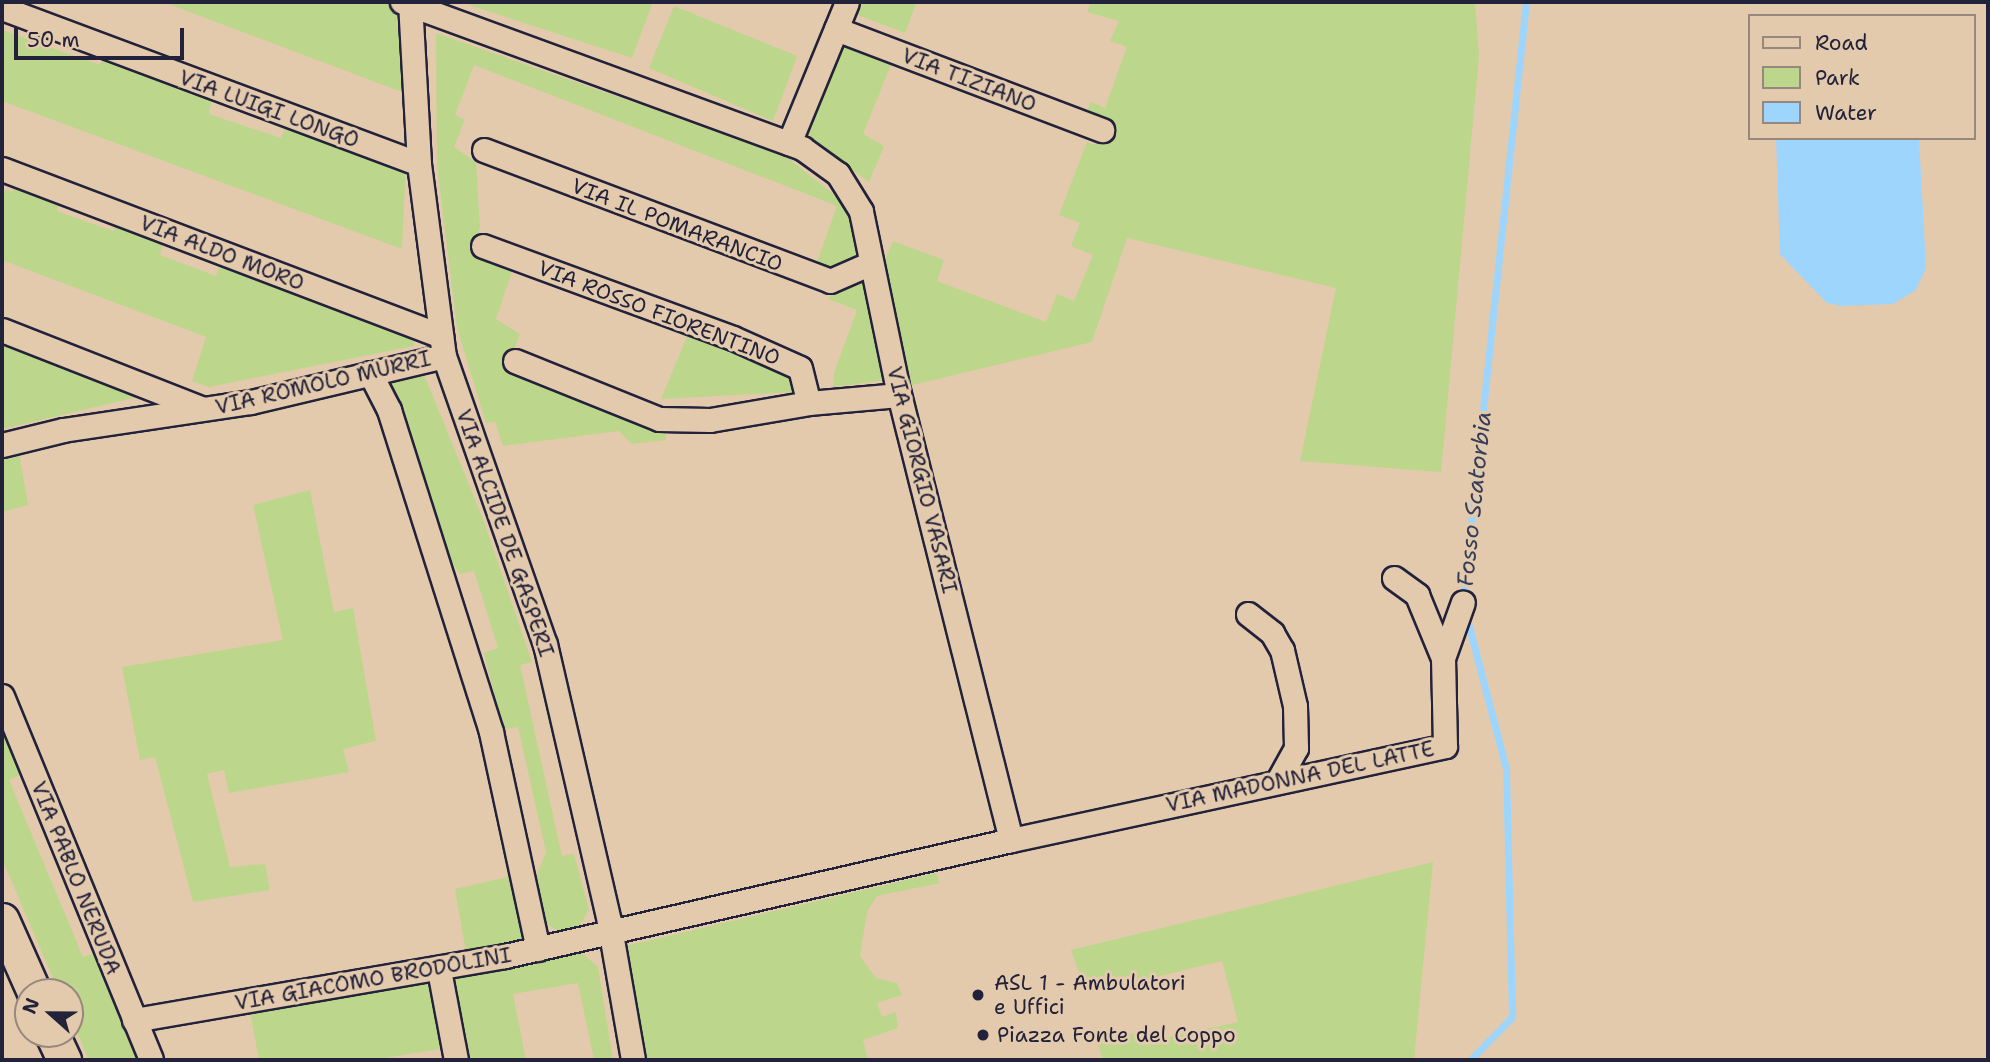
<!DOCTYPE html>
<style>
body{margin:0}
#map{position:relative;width:1990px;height:1062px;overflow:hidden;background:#e4caac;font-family:"Shantell Sans",sans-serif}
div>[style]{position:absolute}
.green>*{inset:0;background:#bcd68c}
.water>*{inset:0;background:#9ed5fd}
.stream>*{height:7px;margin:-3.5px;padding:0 3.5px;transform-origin:3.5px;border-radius:3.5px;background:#9ed5fd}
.roads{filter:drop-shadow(2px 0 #22223b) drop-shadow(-2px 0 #22223b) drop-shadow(0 2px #22223b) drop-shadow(0 -2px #22223b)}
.street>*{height:23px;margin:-11.5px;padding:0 11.5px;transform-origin:11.5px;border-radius:11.5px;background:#e4caac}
.secondary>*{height:33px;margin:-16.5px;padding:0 16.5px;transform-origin:16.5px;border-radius:16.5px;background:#e4caac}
.dots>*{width:19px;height:19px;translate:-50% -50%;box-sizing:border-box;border:4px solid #e4caac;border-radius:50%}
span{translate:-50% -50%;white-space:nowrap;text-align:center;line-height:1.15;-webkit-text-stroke:6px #e4caac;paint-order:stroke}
.street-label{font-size:21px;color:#22223b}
.poi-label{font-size:21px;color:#22223b}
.left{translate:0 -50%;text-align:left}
.water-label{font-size:23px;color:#353d58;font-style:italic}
.frame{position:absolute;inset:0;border:4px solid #22223b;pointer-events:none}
.legend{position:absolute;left:1748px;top:14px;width:228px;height:126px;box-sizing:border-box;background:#e4caac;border:2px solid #96877f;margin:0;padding:9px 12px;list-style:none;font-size:21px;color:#22223b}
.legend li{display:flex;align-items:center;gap:14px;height:35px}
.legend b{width:35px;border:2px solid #96877f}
.north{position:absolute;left:14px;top:978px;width:70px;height:70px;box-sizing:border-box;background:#e4caac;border:2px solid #96877f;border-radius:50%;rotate:291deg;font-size:19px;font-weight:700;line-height:28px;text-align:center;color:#22223b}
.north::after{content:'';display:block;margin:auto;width:24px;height:32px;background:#22223b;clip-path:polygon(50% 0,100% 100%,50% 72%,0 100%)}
.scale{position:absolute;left:14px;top:28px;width:170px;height:32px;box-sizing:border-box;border:4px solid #22223b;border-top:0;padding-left:9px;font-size:21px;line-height:24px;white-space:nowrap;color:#22223b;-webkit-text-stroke:5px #e4caac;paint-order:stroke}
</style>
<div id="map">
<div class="green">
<div style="clip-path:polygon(163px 2px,398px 2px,402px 92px)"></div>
<div style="clip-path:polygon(460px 2px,653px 2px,632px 58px)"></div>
<div style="clip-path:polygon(858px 2px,917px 2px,905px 33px,853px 13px)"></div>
<div style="clip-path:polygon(1091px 2px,1475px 2px,1479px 56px,1441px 472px,1300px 461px,1336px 288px,1127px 238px,1092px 342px,908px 386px,883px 265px,893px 241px,944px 260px,937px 281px,1046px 322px,1057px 294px,1074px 301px,1093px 255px,1071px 246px,1080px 223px,1059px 215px,1087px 142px,1095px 145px,1101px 130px,1082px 122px,1091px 102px,1105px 108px,1127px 47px,1110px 41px,1119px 21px,1087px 12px)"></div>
<div style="clip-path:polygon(674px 6px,797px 56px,773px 121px,649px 68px)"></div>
<div style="clip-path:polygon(2px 30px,100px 65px,105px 48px,214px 89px,209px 114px,281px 138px,290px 117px,406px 160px,402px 249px,2px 101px)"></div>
<div style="clip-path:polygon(436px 33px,784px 155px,847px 205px,858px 245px,857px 260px,832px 272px,816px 265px,837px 206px,474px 65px,455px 115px,465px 120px,454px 147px,476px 162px,480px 228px,471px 253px,513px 269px,496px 319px,520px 334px,508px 366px,665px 429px,666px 440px,631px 444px,619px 431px,503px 446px,495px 422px,486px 423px,457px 328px,437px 165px)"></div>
<div style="clip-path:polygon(847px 34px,896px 52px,863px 134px,884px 146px,869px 182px,807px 138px)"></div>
<div style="clip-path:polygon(17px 175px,62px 192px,57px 211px,113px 231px,120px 214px,165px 231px,160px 255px,216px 276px,223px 253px,413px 325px,414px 346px,209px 387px,192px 381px,206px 337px,2px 260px,2px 189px,12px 192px)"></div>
<div style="clip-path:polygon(863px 277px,886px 380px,833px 387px,834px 373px,857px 310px,828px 299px,832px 290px)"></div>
<div style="clip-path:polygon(2px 330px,159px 392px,2px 429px)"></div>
<div style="clip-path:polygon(688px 334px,792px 372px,793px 392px,661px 399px)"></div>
<div style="clip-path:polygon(413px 372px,425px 377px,483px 519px,532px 662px,520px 665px,562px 856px,574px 854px,589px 910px,579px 926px,571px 931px,559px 931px,545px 923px,535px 879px,546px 852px,518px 727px,503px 729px,484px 653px,498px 648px,474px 571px,460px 574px,449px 559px,395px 409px,391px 379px)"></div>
<div style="clip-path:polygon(17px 441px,28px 505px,2px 512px,2px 445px)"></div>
<div style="clip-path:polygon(310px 490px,334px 612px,353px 608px,376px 741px,343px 749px,349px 772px,229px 793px,224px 770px,207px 774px,230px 867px,265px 864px,270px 890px,193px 902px,155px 757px,140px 760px,122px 667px,283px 640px,253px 505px)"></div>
<div style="clip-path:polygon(2px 725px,31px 769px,9px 780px,83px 957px,105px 950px,151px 1060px,89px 1060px,70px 1016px,70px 992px,59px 992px,2px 859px)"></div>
<div style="clip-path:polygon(1433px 862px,1414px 1060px,1103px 1060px,1097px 1041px,1140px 1032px,1145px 1042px,1238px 1022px,1222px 961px,1127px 984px,1125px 976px,1083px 985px,1071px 950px)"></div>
<div style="clip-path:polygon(936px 873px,940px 883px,877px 896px,867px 912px,860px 956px,876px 978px,897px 983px,902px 995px,877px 1003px,882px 1017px,896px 1012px,898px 1028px,863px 1040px,868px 1060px,647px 1060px,626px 946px)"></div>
<div style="clip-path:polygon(521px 874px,536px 940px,466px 952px,455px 889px)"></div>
<div style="clip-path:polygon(582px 953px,598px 967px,613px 1060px,594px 1060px,578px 983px,513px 994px,526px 1060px,465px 1060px,447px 977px)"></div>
<div style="clip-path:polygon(429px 971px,446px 1048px,373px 1060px,259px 1060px,248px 1001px)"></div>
</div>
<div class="water">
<div style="clip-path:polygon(1776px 138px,1919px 138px,1926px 268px,1916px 290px,1893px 304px,1841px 306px,1827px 303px,1792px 267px,1780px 254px)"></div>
</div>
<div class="stream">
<div style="left:1463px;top:600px;width:601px;rotate:-83.99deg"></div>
<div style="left:1466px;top:615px;width:159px;rotate:75.4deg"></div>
<div style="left:1506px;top:769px;width:248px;rotate:88.6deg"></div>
<div style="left:1512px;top:1017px;width:60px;rotate:134.3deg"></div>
</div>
<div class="roads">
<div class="street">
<div style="left:410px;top:2px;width:162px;rotate:86.8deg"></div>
<div style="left:419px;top:164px;width:194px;rotate:82.6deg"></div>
<div style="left:444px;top:356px;width:305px;rotate:70.7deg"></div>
<div style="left:545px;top:644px;width:285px;rotate:77deg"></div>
<div style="left:609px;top:922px;width:140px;rotate:80.1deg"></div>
<div style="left:2px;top:8px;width:445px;rotate:20.5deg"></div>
<div style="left:836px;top:29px;width:285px;rotate:20.8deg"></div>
<div style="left:789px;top:143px;width:152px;rotate:-67.6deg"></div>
<div style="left:484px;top:150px;width:370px;rotate:20.7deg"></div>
<div style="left:830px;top:281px;width:45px;rotate:-23.7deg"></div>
<div style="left:2px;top:169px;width:470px;rotate:20.8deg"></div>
<div style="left:483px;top:246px;width:266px;rotate:20.2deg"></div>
<div style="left:733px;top:338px;width:73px;rotate:24.1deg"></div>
<div style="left:800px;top:368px;width:36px;rotate:76deg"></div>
<div style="left:2px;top:330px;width:214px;rotate:21.4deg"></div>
<div style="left:515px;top:361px;width:155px;rotate:21.9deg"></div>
<div style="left:659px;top:419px;width:51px;rotate:1.1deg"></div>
<div style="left:710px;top:420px;width:100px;rotate:-9.7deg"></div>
<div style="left:809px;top:403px;width:90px;rotate:-5.1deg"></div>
<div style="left:370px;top:373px;width:42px;rotate:62.8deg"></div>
<div style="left:389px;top:410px;width:338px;rotate:72.4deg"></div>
<div style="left:491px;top:732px;width:222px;rotate:77.8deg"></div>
<div style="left:2px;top:445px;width:63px;rotate:-13.8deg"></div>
<div style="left:63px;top:430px;width:190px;rotate:-8.5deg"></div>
<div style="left:251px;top:402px;width:198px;rotate:-13.4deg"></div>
<div style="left:1394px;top:578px;width:29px;rotate:36deg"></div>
<div style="left:1417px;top:595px;width:68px;rotate:67.6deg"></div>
<div style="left:1248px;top:614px;width:31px;rotate:38deg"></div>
<div style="left:1272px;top:633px;width:20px;rotate:60deg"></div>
<div style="left:1282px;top:650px;width:57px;rotate:76.9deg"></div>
<div style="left:1295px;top:706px;width:42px;rotate:88.6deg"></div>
<div style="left:1296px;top:748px;width:38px;rotate:119deg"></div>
<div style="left:2px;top:696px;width:393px;rotate:67.7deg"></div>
<div style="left:1011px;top:840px;width:444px;rotate:-12.2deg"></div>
<div style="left:1445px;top:746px;width:88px;rotate:-91.3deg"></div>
<div style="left:1443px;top:658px;width:59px;rotate:-70.3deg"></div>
<div style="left:439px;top:970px;width:92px;rotate:79.3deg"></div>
<div style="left:134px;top:1020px;width:376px;rotate:-9.8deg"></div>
<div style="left:505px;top:956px;width:519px;rotate:-12.91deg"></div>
<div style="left:1011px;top:840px;width:459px;rotate:-104.1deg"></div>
<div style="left:899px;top:395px;width:188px;rotate:-101.7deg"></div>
<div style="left:861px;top:211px;width:44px;rotate:-121.9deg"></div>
<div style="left:838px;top:174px;width:44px;rotate:-144.2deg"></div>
<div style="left:802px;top:148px;width:426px;rotate:-159.9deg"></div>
</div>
<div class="secondary">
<div style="left:2px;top:920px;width:79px;rotate:66deg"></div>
<div style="left:52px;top:1034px;width:29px;rotate:65deg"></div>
</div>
</div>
<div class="dots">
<div style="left:978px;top:995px;background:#22223b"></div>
<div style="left:983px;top:1035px;background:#22223b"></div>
</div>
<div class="street-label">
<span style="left:969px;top:80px;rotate:21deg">VIA TIZIANO</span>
<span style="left:269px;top:109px;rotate:20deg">VIA LUIGI LONGO</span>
<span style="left:677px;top:225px;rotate:21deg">VIA IL POMARANCIO</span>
<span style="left:222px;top:253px;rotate:21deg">VIA ALDO MORO</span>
<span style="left:659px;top:313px;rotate:21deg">VIA ROSSO FIORENTINO</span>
<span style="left:323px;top:383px;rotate:-13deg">VIA ROMOLO MURRI</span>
<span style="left:922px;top:480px;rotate:76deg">VIA GIORGIO VASARI</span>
<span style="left:505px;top:533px;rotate:71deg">VIA ALCIDE DE GASPERI</span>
<span style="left:1300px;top:777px;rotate:-12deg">VIA MADONNA DEL LATTE</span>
<span style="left:76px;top:878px;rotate:68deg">VIA PABLO NERUDA</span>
<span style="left:373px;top:979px;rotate:-10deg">VIA GIACOMO BRODOLINI</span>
</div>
<div class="poi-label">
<span class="left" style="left:994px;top:995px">ASL 1 - Ambulatori<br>e Uffici</span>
<span class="left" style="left:997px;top:1035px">Piazza Fonte del Coppo</span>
</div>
<div class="water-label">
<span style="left:1474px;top:499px;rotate:-84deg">Fosso Scatorbia</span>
</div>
<div class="frame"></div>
<ul class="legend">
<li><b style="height:9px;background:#e4caac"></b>Road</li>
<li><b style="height:19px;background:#bcd68c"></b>Park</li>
<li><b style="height:19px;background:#9ed5fd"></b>Water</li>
</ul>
<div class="north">N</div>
<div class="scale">50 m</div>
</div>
